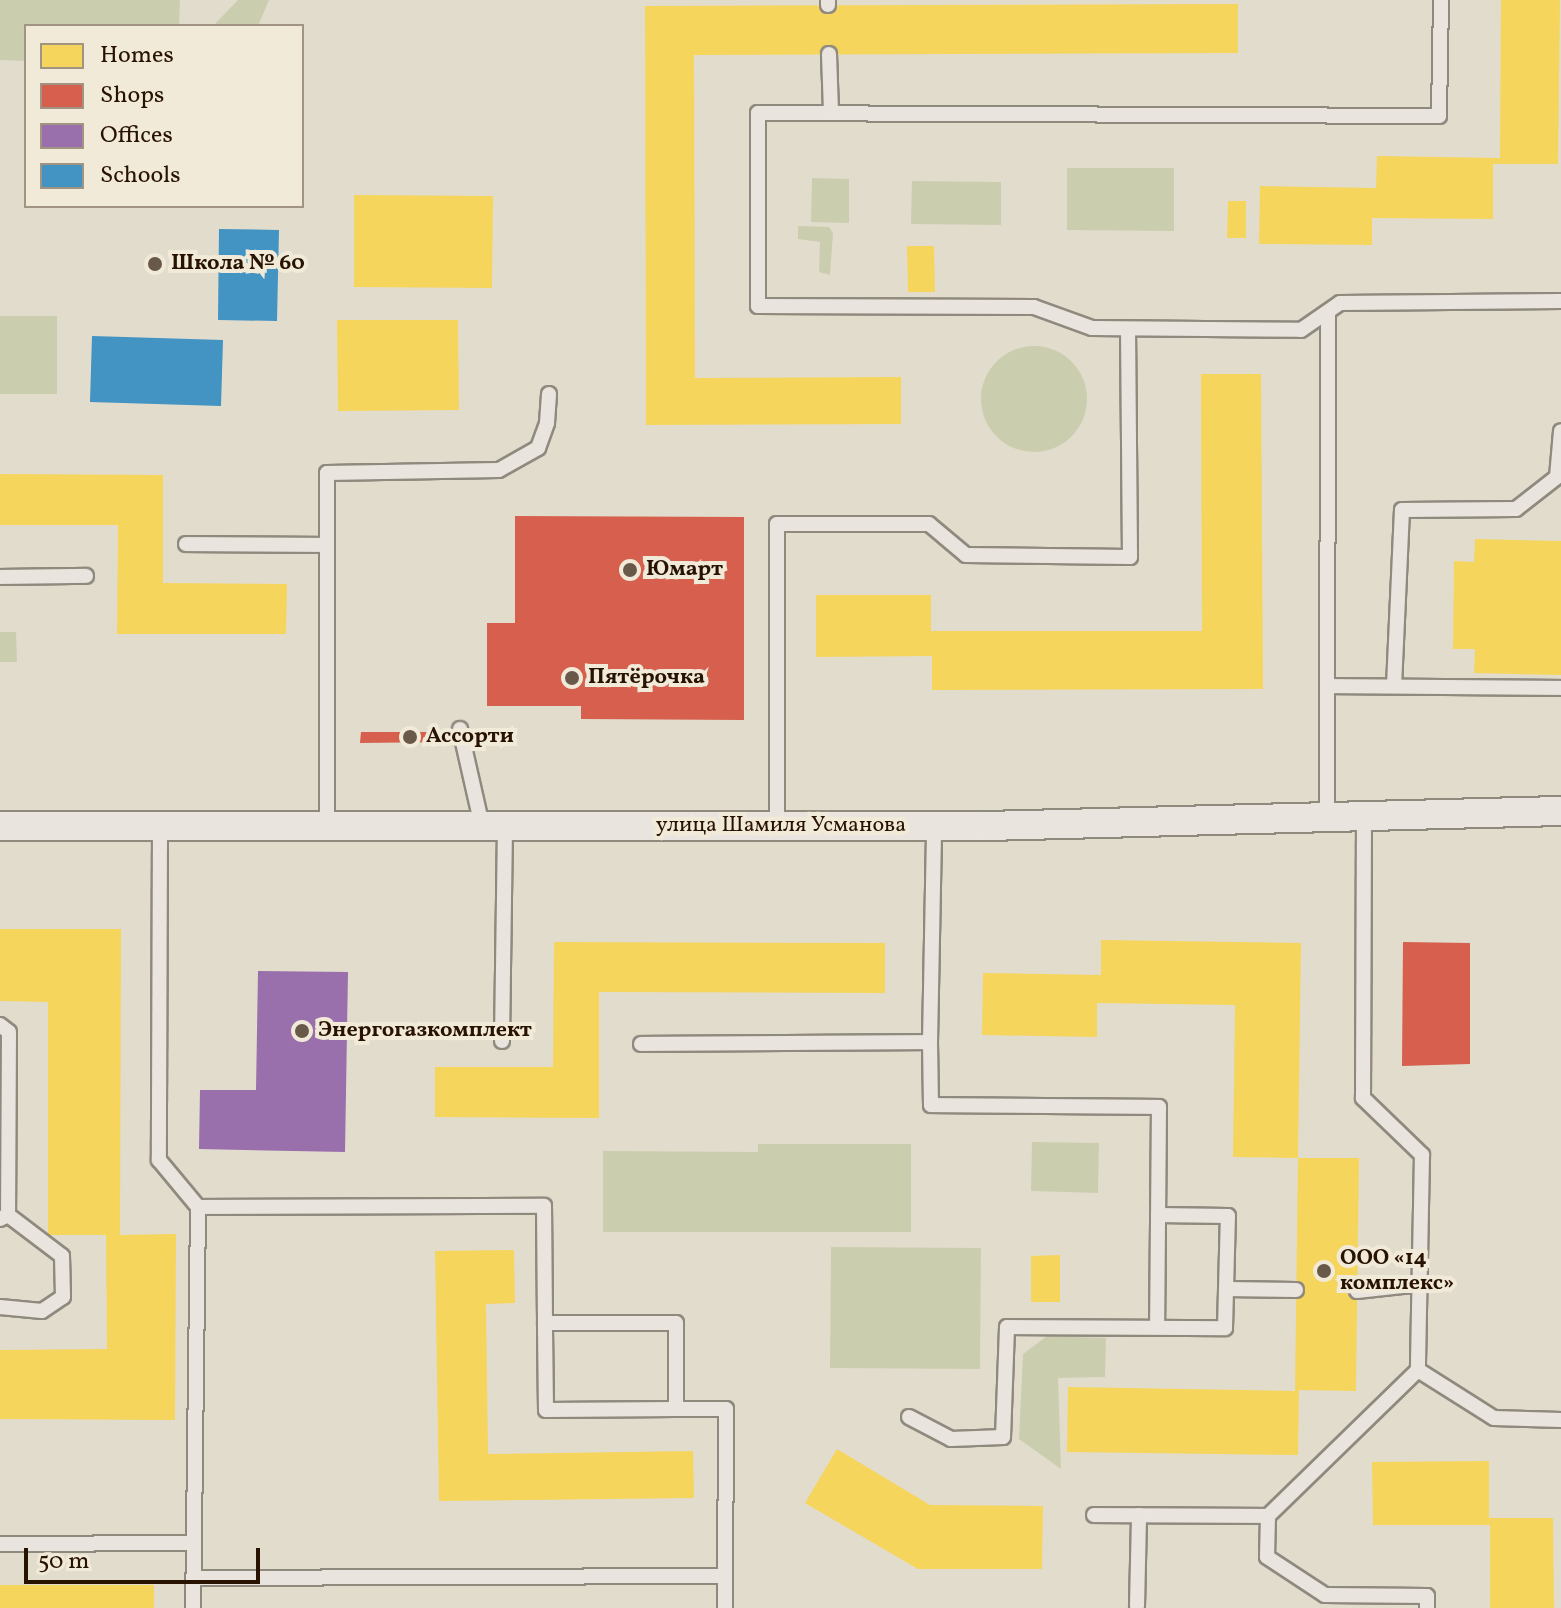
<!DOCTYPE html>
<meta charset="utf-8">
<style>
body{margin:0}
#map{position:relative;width:1561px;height:1608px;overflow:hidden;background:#e2dccd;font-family:Vollkorn,serif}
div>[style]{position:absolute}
.green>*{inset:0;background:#caceae}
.round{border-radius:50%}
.homes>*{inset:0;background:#f6d55c}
.shops>*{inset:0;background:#d6604d}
.offices>*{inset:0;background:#9970ab}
.schools>*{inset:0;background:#4393c3}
.roads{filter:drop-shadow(2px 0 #90897e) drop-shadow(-2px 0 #90897e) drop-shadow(0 2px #90897e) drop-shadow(0 -2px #90897e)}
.service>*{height:14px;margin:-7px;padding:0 7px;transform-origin:7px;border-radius:7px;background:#e9e5de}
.minor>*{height:28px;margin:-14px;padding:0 14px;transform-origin:14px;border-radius:14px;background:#e9e5de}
.dots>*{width:22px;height:22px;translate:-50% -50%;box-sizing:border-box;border:4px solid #f2ead9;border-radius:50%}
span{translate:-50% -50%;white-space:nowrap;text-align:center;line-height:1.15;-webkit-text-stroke:8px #f2ead9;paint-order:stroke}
.poi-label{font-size:22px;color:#281200;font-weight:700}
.left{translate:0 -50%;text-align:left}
.street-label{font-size:22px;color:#281200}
.legend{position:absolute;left:24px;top:24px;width:280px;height:184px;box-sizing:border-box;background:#f2ead9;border:2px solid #a19482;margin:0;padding:10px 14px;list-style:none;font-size:24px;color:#281200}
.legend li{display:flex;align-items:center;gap:16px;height:40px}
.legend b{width:40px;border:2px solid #a19482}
.scale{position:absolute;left:24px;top:1548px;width:236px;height:36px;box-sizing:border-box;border:4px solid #281200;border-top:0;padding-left:10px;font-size:24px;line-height:28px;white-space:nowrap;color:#281200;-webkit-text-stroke:6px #f2ead9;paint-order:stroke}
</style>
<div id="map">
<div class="green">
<div style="clip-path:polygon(0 0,180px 0,179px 26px,26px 26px,26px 61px,0 60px)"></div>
<div style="clip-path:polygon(238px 0,269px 0,258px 26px,213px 26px)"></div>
<div style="clip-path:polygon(1067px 168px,1174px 168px,1174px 231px,1067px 230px)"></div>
<div style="clip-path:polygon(812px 178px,849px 179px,849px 223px,811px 222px)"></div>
<div style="clip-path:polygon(912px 181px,1001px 182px,1001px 225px,911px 224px)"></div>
<div style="clip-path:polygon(798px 226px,829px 227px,833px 233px,830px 275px,819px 272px,820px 242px,798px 239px)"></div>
<div style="clip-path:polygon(0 316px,57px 316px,57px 394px,0 394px)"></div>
<div class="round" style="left:981px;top:346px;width:106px;height:106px"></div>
<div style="clip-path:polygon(0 632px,16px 632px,17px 662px,0 662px)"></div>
<div style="clip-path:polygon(1032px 1142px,1099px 1143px,1098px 1193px,1031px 1191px)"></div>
<div style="clip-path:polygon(758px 1144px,911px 1144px,911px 1232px,603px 1232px,603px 1151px,758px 1152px)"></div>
<div style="clip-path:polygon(831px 1247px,981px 1248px,980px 1369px,830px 1368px)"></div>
<div style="clip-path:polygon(1047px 1336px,1106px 1338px,1105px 1377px,1058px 1378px,1061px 1469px,1019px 1439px,1023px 1354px)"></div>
</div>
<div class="homes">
<div style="clip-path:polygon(1501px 0,1560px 0,1558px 164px,1493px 164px,1493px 219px,1372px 218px,1372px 245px,1259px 244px,1260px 186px,1376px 188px,1377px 156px,1500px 158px)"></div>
<div style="clip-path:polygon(1238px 4px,1238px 53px,694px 55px,695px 378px,901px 377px,901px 424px,646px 425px,645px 6px)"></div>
<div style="clip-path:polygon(354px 195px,493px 196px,492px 288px,354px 287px)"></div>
<div style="clip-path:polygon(1228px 201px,1246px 201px,1246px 238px,1227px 238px)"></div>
<div style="clip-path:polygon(907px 246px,934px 246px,935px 292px,908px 292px)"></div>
<div style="clip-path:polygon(337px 320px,458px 320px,459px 410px,338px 411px)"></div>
<div style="clip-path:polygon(1201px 374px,1261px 374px,1263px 689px,932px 690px,932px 656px,816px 657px,816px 595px,931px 595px,931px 631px,1202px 631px)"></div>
<div style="clip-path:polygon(0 474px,163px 475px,163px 583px,287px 584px,286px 634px,117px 634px,118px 525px,0 525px)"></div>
<div style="clip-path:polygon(1475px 539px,1561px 541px,1561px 675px,1474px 673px,1475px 649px,1453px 649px,1454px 561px,1474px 562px)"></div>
<div style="clip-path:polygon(0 929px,121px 929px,120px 1235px,176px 1234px,175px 1420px,0 1419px,0 1350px,107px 1349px,106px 1235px,48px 1235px,48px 1002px,0 1001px)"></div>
<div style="clip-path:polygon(1101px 940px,1301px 943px,1298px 1158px,1359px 1158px,1356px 1391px,1299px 1390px,1298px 1455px,1067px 1452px,1068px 1387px,1295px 1391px,1298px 1158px,1233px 1157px,1235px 1005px,1097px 1003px,1097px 1037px,982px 1035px,983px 973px,1101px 975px)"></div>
<div style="clip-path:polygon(554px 942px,885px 943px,885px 993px,599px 992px,599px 1118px,435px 1117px,435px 1067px,553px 1067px)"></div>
<div style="clip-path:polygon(514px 1250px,515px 1303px,486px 1304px,488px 1454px,693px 1451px,694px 1498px,439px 1501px,435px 1251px)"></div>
<div style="clip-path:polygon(1060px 1255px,1060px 1302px,1031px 1302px,1031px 1256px)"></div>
<div style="clip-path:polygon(837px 1449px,930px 1505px,1043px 1506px,1042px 1569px,918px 1569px,805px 1503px)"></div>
<div style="clip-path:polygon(1489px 1461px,1489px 1518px,1553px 1518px,1554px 1608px,1490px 1608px,1490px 1525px,1373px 1525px,1372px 1462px)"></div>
<div style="clip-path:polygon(0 1585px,154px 1585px,154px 1608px,0 1608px)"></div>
</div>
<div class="shops">
<div style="clip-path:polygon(515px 516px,744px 517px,744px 720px,581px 719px,581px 706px,487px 706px,487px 623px,515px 623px)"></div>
<div style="clip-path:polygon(361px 732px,442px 732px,442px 742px,360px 743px)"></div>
<div style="clip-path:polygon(1403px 942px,1470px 943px,1470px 1064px,1402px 1066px)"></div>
</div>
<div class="offices">
<div style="clip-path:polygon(258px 971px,348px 972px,345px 1152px,199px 1149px,200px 1090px,256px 1090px)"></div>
</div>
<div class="schools">
<div style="clip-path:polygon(219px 229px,279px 230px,277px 321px,218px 320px)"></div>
<div style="clip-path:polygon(92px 336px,223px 340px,221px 406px,90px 402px)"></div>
</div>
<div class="roads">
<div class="service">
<div style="left:828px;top:0;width:5px;rotate:90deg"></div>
<div style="left:1441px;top:0;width:116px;rotate:91deg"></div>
<div style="left:1439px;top:116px;width:681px;rotate:-179.75deg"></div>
<div style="left:758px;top:113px;width:193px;rotate:90deg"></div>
<div style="left:758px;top:306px;width:276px;rotate:0.2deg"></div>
<div style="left:1034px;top:307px;width:62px;rotate:19.9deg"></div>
<div style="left:1092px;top:328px;width:209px;rotate:0.5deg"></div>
<div style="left:1301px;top:330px;width:47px;rotate:-34.7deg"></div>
<div style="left:1340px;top:303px;width:221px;rotate:-0.5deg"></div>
<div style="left:829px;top:54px;width:57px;rotate:88deg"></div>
<div style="left:186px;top:544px;width:141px;rotate:0.4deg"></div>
<div style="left:327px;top:545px;width:281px;rotate:90deg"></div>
<div style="left:327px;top:545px;width:72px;rotate:-90deg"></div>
<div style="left:327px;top:473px;width:172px;rotate:-1deg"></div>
<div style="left:499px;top:470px;width:45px;rotate:-29.4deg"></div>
<div style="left:538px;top:448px;width:27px;rotate:-70deg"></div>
<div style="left:547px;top:423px;width:29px;rotate:-86deg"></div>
<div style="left:0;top:577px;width:86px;rotate:-0.7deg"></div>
<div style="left:1327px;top:686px;width:234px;rotate:0.5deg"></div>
<div style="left:1394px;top:686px;width:176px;rotate:-87.4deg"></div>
<div style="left:1402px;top:510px;width:114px;rotate:-0.5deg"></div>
<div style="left:1516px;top:509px;width:52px;rotate:-38deg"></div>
<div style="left:1557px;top:477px;width:46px;rotate:-85deg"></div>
<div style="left:460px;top:729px;width:99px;rotate:77.2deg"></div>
<div style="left:1327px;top:814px;width:502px;rotate:-89.89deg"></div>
<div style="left:1364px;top:815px;width:283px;rotate:90.2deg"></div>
<div style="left:1363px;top:1098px;width:82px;rotate:44deg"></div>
<div style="left:1422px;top:1155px;width:215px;rotate:91.1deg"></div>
<div style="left:1418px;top:1370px;width:209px;rotate:135.8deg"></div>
<div style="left:1268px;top:1516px;width:41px;rotate:91.4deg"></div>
<div style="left:1267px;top:1557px;width:69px;rotate:33.2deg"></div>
<div style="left:1325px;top:1595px;width:102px;rotate:0.6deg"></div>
<div style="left:1427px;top:1596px;width:12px;rotate:90deg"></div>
<div style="left:160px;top:826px;width:334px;rotate:90.2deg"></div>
<div style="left:159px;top:1160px;width:61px;rotate:50.3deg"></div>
<div style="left:198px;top:1207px;width:401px;rotate:90.7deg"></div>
<div style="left:777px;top:826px;width:302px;rotate:-90deg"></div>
<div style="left:777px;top:524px;width:152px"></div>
<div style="left:929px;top:524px;width:48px;rotate:40deg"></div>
<div style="left:966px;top:555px;width:164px;rotate:0.7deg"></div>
<div style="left:1130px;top:557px;width:228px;rotate:-90.5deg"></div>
<div style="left:0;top:1025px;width:11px;rotate:38deg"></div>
<div style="left:9px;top:1032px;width:183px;rotate:90.3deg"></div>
<div style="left:8px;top:1215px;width:9px;rotate:153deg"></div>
<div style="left:502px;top:1041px;width:215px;rotate:-89.2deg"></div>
<div style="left:930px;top:1042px;width:63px;rotate:89.1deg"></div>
<div style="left:931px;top:1105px;width:228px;rotate:0.5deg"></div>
<div style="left:1159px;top:1107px;width:219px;rotate:90.5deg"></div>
<div style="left:641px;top:1044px;width:289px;rotate:-0.4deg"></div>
<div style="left:930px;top:1042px;width:216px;rotate:-88.9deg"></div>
<div style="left:198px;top:1207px;width:346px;rotate:-0.2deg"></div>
<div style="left:544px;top:1206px;width:117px;rotate:89.5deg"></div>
<div style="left:545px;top:1323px;width:131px"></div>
<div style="left:676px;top:1323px;width:86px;rotate:90deg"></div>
<div style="left:676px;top:1409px;width:130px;rotate:179.6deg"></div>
<div style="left:546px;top:1410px;width:87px;rotate:-90.7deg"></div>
<div style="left:1226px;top:1289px;width:70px;rotate:0.8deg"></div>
<div style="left:1357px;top:1291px;width:64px;rotate:-6.2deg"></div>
<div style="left:0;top:1307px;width:42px;rotate:5.4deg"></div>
<div style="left:42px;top:1311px;width:25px;rotate:-34deg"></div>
<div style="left:63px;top:1297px;width:41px;rotate:-91.4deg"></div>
<div style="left:62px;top:1256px;width:68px;rotate:-142.8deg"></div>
<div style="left:1418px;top:1370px;width:90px;rotate:32.3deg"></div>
<div style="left:1494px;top:1418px;width:67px;rotate:1.7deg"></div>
<div style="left:676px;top:1409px;width:50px"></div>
<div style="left:726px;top:1409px;width:199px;rotate:90.3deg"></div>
<div style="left:909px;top:1417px;width:47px;rotate:27.6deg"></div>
<div style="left:951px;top:1439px;width:52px;rotate:-2.2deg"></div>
<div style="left:1003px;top:1437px;width:110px;rotate:-87.9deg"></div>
<div style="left:1007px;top:1327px;width:218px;rotate:0.3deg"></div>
<div style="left:1225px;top:1328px;width:112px;rotate:-88.5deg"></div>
<div style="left:1228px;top:1216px;width:70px;rotate:-179.2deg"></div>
<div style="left:1094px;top:1515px;width:174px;rotate:0.3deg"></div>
<div style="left:0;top:1544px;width:194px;rotate:-0.3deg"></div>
<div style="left:194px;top:1578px;width:531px;rotate:-0.22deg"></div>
<div style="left:1137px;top:1606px;width:91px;rotate:-88.7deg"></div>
</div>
<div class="minor">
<div style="left:0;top:826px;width:987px"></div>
<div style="left:987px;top:826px;width:574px;rotate:-1.5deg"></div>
</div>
</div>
<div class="dots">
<div style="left:155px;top:264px;background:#695948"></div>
<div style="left:630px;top:570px;background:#695948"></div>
<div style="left:572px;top:678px;background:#695948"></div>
<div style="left:410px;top:737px;background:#695948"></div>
<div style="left:302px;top:1031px;background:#695948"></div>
<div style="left:1324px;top:1271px;background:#695948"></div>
</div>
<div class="poi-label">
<span class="left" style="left:171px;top:264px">Школа № 60</span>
<span class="left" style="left:646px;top:570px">Юмарт</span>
<span class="left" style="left:588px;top:678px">Пятёрочка</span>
<span class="left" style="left:426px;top:737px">Ассорти</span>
<span class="left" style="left:318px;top:1031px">Энергогазкомплект</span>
<span class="left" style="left:1340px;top:1271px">ООО «14<br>комплекс»</span>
</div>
<div class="street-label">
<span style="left:781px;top:826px">улица Шамиля Усманова</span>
</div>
<ul class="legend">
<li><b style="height:22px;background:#f6d55c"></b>Homes</li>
<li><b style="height:22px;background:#d6604d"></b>Shops</li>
<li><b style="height:22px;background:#9970ab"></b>Offices</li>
<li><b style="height:22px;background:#4393c3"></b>Schools</li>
</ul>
<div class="scale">50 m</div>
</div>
